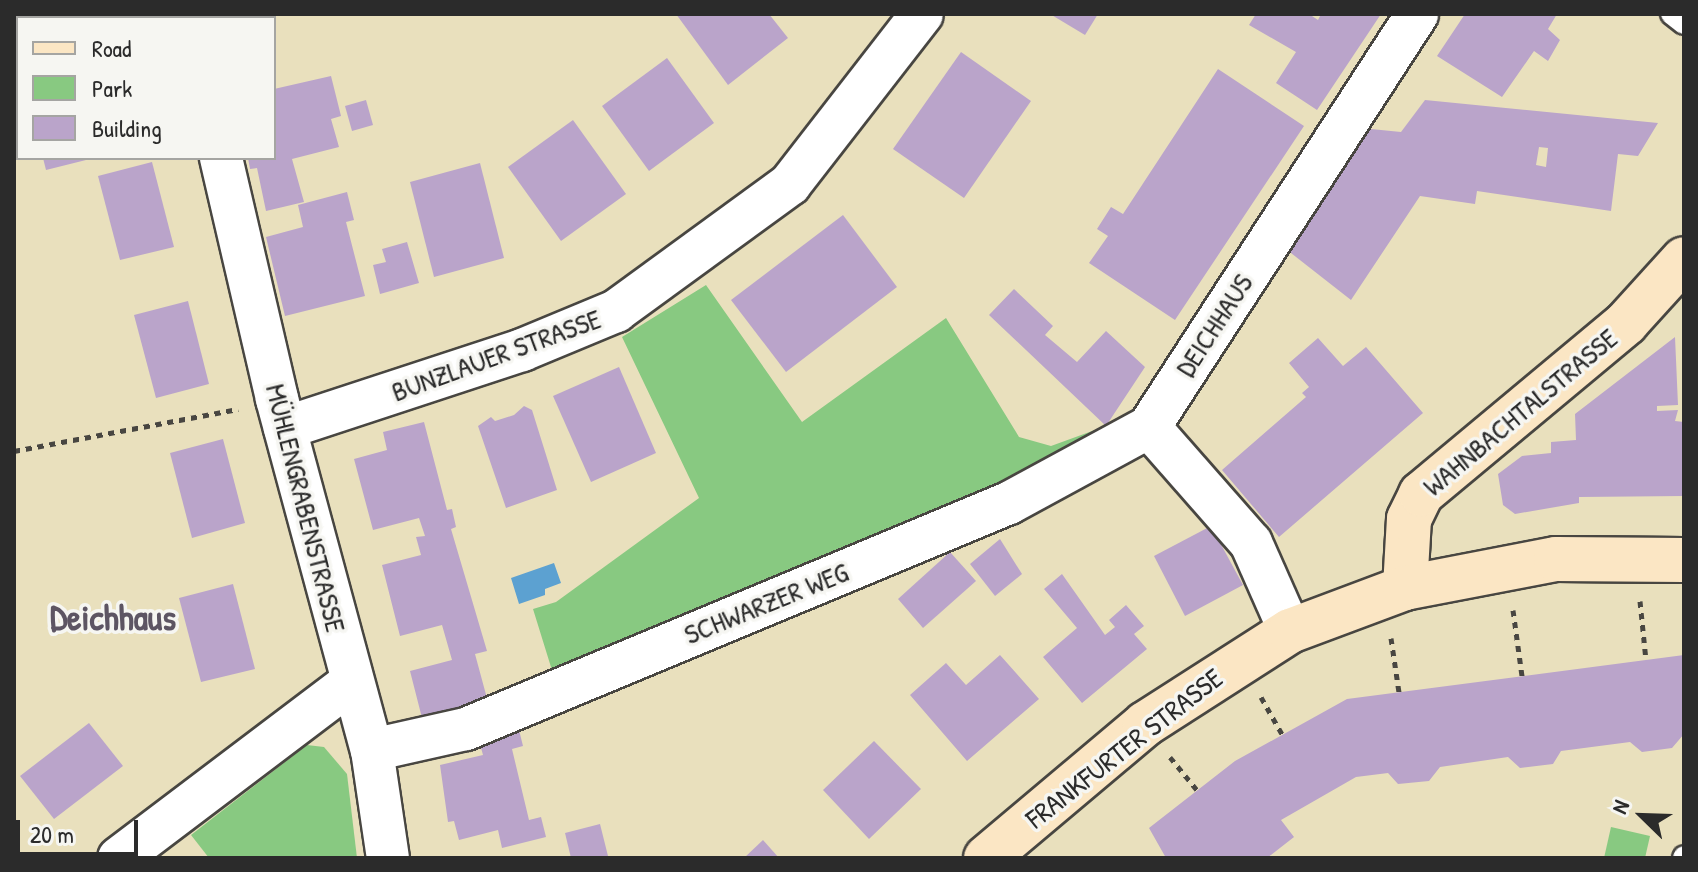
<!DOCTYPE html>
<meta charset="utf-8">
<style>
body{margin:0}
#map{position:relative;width:1698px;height:872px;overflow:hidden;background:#e9e0bd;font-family:"Patrick Hand",sans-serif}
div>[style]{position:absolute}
.green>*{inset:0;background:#88c981}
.water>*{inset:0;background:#5ca1d1}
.building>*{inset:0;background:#baa4ca}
.path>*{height:5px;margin-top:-2.5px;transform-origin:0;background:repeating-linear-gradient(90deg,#484641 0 6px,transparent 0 12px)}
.roads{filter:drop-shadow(2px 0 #484641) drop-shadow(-2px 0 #484641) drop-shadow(0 2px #484641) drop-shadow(0 -2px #484641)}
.service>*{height:20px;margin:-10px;padding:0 10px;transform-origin:10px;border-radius:10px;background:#fff}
.minor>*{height:42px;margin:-21px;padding:0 21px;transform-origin:21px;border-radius:21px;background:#fff}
.secondary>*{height:44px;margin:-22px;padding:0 22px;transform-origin:22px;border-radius:22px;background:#fbe6c4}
span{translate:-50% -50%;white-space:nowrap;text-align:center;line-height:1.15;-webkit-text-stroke:7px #f6f6f2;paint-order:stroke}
.street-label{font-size:28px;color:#2b2b2b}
.district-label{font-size:36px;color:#5d5563;font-weight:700}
.frame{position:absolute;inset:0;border:16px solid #2b2b2b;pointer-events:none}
.legend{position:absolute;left:16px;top:16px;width:260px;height:144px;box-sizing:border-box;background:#f6f6f2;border:2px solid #a5a5a2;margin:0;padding:10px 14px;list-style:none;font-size:24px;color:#2b2b2b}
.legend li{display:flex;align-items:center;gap:16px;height:40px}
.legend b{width:40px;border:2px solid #a5a5a2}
.north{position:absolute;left:1602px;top:776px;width:80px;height:80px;-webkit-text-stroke:6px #f6f6f2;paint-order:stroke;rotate:293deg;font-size:22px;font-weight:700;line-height:32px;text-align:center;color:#2b2b2b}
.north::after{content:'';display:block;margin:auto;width:28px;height:36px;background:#2b2b2b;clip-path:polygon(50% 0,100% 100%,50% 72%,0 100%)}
.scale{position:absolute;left:16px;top:820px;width:122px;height:36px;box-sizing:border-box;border:4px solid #2b2b2b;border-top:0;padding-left:10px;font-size:24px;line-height:28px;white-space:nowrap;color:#2b2b2b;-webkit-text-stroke:6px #f6f6f2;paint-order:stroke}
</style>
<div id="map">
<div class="green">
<div style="clip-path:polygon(706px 285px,802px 422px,946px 318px,1019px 437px,1051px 446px,1106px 426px,1048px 478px,555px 680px,533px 609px,556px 602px,699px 498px,622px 337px)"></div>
<div style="clip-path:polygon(307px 745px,324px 747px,347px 774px,357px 858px,209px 858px,191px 835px)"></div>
<div style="clip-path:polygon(1611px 827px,1650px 836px,1645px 858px,1604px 858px)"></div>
</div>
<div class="water">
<div style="clip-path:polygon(554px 563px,561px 583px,545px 589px,545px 595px,519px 604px,511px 578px)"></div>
</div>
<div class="building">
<div style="clip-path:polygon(76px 14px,137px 14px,138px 18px,64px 18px)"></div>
<div style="clip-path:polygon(215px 14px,272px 14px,273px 18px,216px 18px)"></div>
<div style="clip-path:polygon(676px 14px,769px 14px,788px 38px,728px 85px)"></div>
<div style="clip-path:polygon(1050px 14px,1098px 14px,1085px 35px)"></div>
<div style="clip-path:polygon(1256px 14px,1309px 14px,1318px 20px,1321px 14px,1381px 14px,1317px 110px,1276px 83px,1296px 52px,1249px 25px)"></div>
<div style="clip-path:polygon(1465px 14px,1557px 14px,1548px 29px,1560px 40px,1548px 61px,1534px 51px,1502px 97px,1437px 56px)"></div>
<div style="clip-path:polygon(961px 52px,1031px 101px,964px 198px,893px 149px)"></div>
<div style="clip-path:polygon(667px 58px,714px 123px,649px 171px,602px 106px)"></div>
<div style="clip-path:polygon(1218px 69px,1304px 126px,1175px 320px,1089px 263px,1108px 236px,1097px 229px,1111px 207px,1123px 214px)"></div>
<div style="clip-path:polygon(331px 76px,341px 116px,331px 119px,339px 147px,292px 159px,304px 202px,266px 211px,257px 168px,250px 169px,248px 158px,274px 158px,274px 89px)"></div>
<div style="clip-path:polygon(366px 100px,373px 125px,352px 131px,345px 106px)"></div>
<div style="clip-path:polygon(evenodd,1425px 100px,1658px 123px,1638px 156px,1618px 154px,1611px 211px,1477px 191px,1475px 204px,1420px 196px,1351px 300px,1282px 246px,1361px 128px,1401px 132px,1425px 100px,1539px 147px,1548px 148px,1546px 167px,1536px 165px,1539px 147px)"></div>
<div style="clip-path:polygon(573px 120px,626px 194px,561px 241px,508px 167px)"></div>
<div style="clip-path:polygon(43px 158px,90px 158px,90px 159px,46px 170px)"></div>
<div style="clip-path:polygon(152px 162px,174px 247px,120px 260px,98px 176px)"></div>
<div style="clip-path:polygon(480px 163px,504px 258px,434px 277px,410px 182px)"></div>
<div style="clip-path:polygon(347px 192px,354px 220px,346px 222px,365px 296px,285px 316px,266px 237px,303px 227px,298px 205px)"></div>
<div style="clip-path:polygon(843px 215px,897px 287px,786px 372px,731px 300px)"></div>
<div style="clip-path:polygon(407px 242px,419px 283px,380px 294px,373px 265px,386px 262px,382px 249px)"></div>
<div style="clip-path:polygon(1014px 289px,1053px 326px,1045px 335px,1077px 362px,1106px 331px,1145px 367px,1106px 426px,989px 315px)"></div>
<div style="clip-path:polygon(188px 301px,209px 384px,156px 398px,134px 315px)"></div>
<div style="clip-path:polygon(1675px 337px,1678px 405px,1657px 406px,1657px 411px,1678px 410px,1675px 421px,1684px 422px,1684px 496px,1579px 497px,1579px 503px,1515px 514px,1503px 505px,1498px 474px,1522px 456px,1551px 453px,1551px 442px,1576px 440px,1575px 414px)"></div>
<div style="clip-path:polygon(1318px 338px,1343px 366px,1366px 347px,1423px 413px,1279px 537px,1222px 470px,1306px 397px,1302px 393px,1309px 387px,1289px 363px)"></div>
<div style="clip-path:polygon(619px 367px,656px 453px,591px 482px,553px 396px)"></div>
<div style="clip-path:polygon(524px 406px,532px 410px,557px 490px,506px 508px,478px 426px,491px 417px,495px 421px,514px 415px)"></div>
<div style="clip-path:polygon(424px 422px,447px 510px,452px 509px,456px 527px,451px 529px,487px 651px,475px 654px,488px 702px,422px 718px,410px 671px,452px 660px,442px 625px,400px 636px,382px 565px,421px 555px,416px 537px,425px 536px,419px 518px,373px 530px,354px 459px,387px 450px,383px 432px)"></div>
<div style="clip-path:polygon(223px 439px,245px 523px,192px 538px,170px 453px)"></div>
<div style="clip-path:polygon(1211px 526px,1243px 585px,1185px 616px,1154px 556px)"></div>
<div style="clip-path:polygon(1000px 539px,1022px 574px,995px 596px,970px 564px)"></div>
<div style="clip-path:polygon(950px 552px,976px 581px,923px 628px,898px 599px)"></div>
<div style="clip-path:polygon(1062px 574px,1105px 635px,1115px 627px,1109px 620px,1126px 605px,1144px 626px,1134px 634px,1147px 649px,1082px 703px,1043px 657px,1077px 628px,1044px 589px)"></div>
<div style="clip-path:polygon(233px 584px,255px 669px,201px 682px,179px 598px)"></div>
<div style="clip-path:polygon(1000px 655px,1039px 699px,967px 761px,910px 695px,946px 663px,966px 685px)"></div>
<div style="clip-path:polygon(1684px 655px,1684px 734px,1672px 748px,1642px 752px,1630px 742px,1561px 751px,1553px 764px,1520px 768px,1508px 757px,1440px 767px,1429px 781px,1398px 784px,1388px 773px,1356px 777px,1281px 820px,1294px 837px,1267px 858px,1166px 858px,1149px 828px,1235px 761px,1347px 699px)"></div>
<div style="clip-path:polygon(516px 718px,523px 746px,512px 749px,529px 820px,541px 817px,546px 837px,502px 848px,498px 830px,459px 840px,454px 821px,448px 822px,440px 765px,483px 755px,478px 737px)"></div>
<div style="clip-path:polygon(89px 723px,123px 766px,54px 819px,20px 776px)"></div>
<div style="clip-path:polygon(874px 741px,921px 789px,869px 839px,823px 790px)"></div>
<div style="clip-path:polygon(600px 824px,608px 856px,571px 858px,565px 833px)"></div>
<div style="clip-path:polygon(763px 840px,779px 858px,744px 858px)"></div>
</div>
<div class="path">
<div style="left:14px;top:451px;width:228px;rotate:-10.6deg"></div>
<div style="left:1640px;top:601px;width:59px;rotate:84.2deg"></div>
<div style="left:1513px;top:610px;width:67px;rotate:82.2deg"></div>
<div style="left:1391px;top:638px;width:55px;rotate:81.6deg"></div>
<div style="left:1261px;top:697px;width:43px;rotate:60.4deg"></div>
<div style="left:1170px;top:757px;width:43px;rotate:50.7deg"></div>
</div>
<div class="roads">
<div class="service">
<div style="left:1671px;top:14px;width:16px;rotate:38deg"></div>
<div style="left:1683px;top:858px;width:2px;rotate:-63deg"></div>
</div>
<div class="minor">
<div style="left:187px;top:14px;width:4px;rotate:76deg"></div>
<div style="left:221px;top:158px;width:247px;rotate:76.9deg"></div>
<div style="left:277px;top:399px;width:364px;rotate:74.9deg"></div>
<div style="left:372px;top:750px;width:109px;rotate:81.6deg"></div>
<div style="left:1149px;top:427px;width:154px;rotate:48.7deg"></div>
<div style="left:1251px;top:543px;width:96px;rotate:66.1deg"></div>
<div style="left:285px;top:428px;width:250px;rotate:-18.2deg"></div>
<div style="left:522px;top:350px;width:102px;rotate:-22.5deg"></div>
<div style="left:616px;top:311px;width:215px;rotate:-36.1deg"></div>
<div style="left:790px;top:184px;width:215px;rotate:-52.2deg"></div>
<div style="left:372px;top:750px;width:96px;rotate:-12.6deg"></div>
<div style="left:466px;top:729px;width:588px;rotate:-22.6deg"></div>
<div style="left:1009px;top:503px;width:159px;rotate:-28.5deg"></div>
<div style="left:1149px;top:427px;width:492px;rotate:-57deg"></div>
<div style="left:119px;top:858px;width:290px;rotate:-37.1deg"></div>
</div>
<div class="secondary">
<div style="left:1405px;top:588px;width:69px;rotate:-86.7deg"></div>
<div style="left:1409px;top:519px;width:28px;rotate:-64deg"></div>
<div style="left:1421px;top:494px;width:267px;rotate:-39.8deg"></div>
<div style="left:1626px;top:323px;width:86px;rotate:-47.8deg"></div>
<div style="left:986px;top:858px;width:208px;rotate:-40.1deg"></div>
<div style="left:1145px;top:724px;width:172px;rotate:-32.7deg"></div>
<div style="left:1290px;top:631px;width:123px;rotate:-20.5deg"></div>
<div style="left:1405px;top:588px;width:154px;rotate:-10.9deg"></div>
<div style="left:1556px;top:559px;width:128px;rotate:0.4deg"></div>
</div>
</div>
<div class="street-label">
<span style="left:1214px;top:325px;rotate:-57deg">DEICHHAUS</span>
<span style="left:496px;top:355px;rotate:-20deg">BUNZLAUER STRASSE</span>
<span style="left:1520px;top:412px;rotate:-40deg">WAHNBACHTALSTRASSE</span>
<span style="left:306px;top:508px;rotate:76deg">MÜHLENGRABENSTRASSE</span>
<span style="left:766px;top:603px;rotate:-22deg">SCHWARZER WEG</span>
<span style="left:1124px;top:748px;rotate:-38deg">FRANKFURTER STRASSE</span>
</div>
<div class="district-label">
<span style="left:113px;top:617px">Deichhaus</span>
</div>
<div class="frame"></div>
<ul class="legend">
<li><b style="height:10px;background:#fbe6c4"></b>Road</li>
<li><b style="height:22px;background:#88c981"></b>Park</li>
<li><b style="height:22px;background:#baa4ca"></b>Building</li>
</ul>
<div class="north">N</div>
<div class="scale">20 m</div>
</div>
